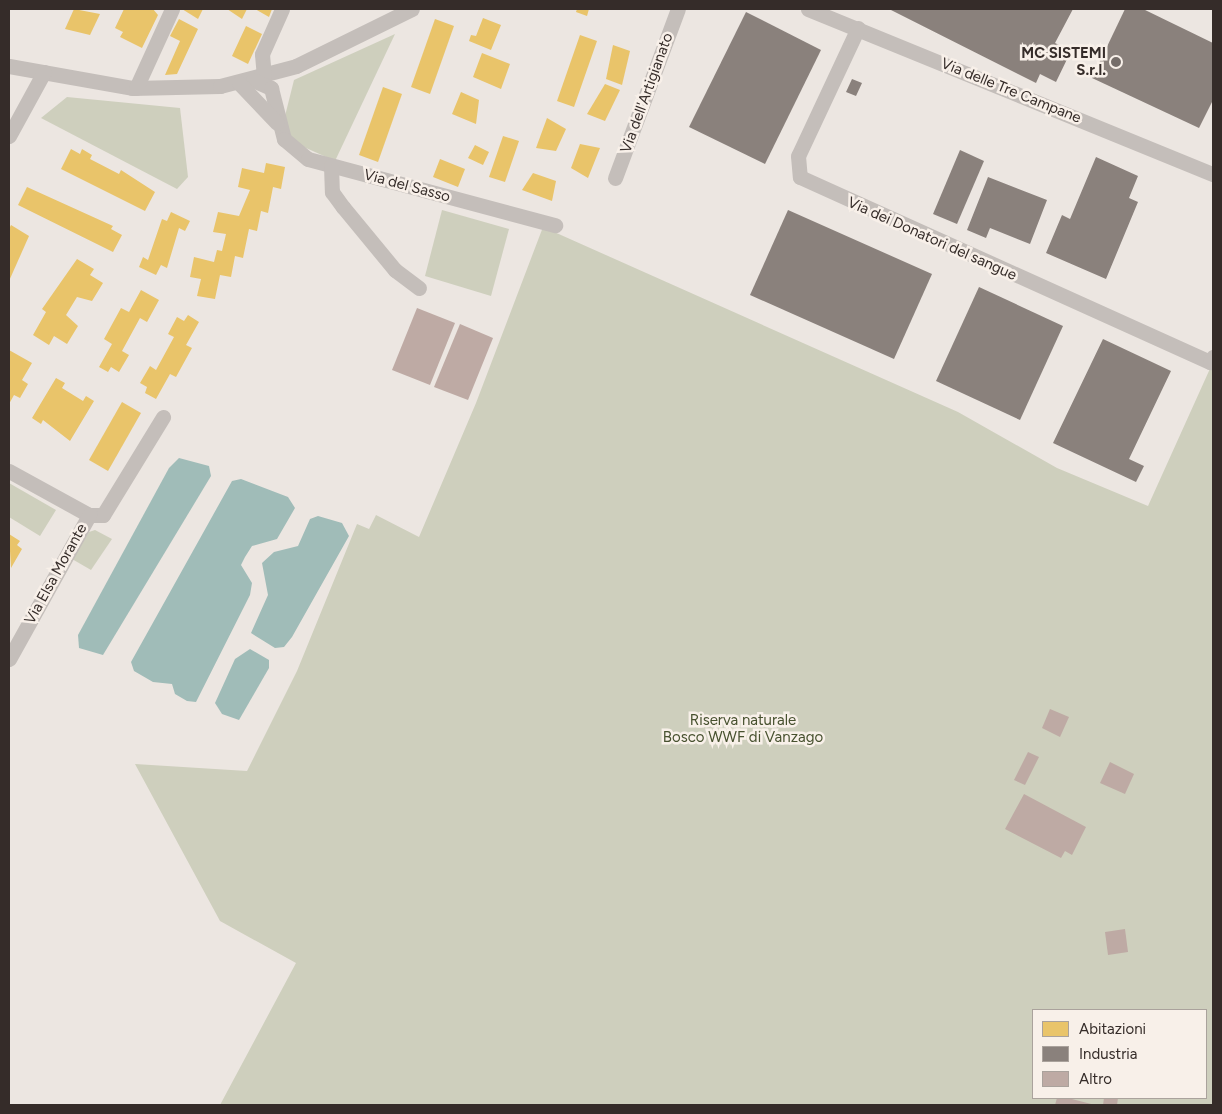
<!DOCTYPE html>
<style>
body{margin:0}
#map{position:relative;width:1222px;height:1114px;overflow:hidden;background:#ece6e1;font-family:Figtree,sans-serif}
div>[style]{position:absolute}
.green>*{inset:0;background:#cecfbd}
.water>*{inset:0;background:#a0bcb8}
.homes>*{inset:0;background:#e9c46a}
.industry>*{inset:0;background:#8a817c}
.building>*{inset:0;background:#beaaa4}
.minor>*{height:15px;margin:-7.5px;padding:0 7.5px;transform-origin:7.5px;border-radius:7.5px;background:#c4beba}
.dots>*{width:14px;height:14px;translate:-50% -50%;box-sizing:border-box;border:2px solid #f8f0e9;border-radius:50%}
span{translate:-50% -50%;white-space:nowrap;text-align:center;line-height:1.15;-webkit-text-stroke:5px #f8f0e9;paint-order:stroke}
.poi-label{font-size:15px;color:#352c29;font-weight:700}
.right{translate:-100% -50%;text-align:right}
.street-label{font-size:15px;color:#352c29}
.park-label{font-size:15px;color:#47512f}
.frame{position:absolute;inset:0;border:10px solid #352c29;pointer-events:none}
.legend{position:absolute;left:1032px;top:1009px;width:175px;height:90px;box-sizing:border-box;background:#f8f0e9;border:1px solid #aaa29c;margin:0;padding:6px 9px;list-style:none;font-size:15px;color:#352c29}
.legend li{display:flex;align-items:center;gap:10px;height:25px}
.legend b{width:25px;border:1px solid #aaa29c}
</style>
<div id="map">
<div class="green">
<div style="clip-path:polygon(395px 34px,335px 161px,295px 143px,283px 124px,294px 80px)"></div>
<div style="clip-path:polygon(67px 97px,180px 108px,188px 177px,177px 189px,41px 118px)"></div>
<div style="clip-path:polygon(442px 210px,509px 229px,491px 296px,425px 276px)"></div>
<div style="clip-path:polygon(evenodd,543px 227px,958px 412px,1057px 468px,1148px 506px,1213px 362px,1213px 1105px,220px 1105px,296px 963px,220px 921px,135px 764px,247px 771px,297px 671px,357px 524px,369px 529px,376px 515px,419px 537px,476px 403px,543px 227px,1033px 1010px,1206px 1010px,1206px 1098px,1033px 1098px,1033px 1010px)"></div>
<div style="clip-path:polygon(9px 483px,56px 510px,40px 536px,9px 517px)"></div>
<div style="clip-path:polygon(95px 530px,112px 539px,91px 570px,72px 559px,89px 532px)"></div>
</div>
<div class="water">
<div style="clip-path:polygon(179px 458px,209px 466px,211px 476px,103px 655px,79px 648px,78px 635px,169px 468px)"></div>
<div style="clip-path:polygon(241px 479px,288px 497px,295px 508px,277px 539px,252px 546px,245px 557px,241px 565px,252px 583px,250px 595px,196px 702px,187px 701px,175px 694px,172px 684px,153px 682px,134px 671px,131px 662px,232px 481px)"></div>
<div style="clip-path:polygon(318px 516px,342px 523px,349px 536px,292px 637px,284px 647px,275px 648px,251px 633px,268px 595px,262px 563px,274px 552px,298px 546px,310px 519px)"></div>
<div style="clip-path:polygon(250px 649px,269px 660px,269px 668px,239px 720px,222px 714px,215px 703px,235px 659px)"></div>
</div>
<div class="homes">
<div style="clip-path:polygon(74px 9px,100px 14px,90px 35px,65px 29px)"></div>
<div style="clip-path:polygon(124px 9px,153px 9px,158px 15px,142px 48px,120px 37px,123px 32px,115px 28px)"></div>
<div style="clip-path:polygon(182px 9px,203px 9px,198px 19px)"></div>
<div style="clip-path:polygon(227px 9px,247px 9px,242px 19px)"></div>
<div style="clip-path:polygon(255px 9px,272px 9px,269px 17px)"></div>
<div style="clip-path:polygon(577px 9px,589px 9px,587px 16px,576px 12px)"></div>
<div style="clip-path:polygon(483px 18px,501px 25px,491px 50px,469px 41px,471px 35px,476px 36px)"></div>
<div style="clip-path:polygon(179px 19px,198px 29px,177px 74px,165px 75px,180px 41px,170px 36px)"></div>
<div style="clip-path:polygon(435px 19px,454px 26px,430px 94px,411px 87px)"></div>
<div style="clip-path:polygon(246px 26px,262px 34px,248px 64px,232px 56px)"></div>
<div style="clip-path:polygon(580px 35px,597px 41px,574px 107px,557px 101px)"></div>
<div style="clip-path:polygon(613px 45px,630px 51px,622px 85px,606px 79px)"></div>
<div style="clip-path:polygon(482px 53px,510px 64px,501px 89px,473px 77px)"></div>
<div style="clip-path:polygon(605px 84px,620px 90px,605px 121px,587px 114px)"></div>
<div style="clip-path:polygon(383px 87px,402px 94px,378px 162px,359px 155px)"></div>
<div style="clip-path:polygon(461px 92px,479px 100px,476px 124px,452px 114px)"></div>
<div style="clip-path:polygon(547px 118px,566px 129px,556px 151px,536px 148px)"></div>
<div style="clip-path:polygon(503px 136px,519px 141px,505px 182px,489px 177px)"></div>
<div style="clip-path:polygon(580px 144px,600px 148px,588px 178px,571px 168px)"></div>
<div style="clip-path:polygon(475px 145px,489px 152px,483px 165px,468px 158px)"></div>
<div style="clip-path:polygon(71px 149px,80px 154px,82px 149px,92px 155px,90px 159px,119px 174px,121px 170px,155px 192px,145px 211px,61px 169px)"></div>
<div style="clip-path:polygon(440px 159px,465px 169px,458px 187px,433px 177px)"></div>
<div style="clip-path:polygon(266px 163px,285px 167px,281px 189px,273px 187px,268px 213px,261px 211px,257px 231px,249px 229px,243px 258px,235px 256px,231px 277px,220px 275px,215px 299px,197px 296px,201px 279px,190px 277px,194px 257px,214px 262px,217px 250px,222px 251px,226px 234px,213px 232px,218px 212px,239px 216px,250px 190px,238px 187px,242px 168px,264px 173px)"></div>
<div style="clip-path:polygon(533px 173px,556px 181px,552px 201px,522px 190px)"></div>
<div style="clip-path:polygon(27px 187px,113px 226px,111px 229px,122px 235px,113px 252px,18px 205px)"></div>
<div style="clip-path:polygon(171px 212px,190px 221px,185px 231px,179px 228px,167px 268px,161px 265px,156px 275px,139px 267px,143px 257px,148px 260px,162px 219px,167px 221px)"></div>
<div style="clip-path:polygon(11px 225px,29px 236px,9px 281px,9px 229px)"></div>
<div style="clip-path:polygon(77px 259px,94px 269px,90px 275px,103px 283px,92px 301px,77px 297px,66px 315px,78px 326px,67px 344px,54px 336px,49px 345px,33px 335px,46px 312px,42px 309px)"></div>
<div style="clip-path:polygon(141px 290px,159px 300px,147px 322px,140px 318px,122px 351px,129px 355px,119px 372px,111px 367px,108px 372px,99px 367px,112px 344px,104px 339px,121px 308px,129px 312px)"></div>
<div style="clip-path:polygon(188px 315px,199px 322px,186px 345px,192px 348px,176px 377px,170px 374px,156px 399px,145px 393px,147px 387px,140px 383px,150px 366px,156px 370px,174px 337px,168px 334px,177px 317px,184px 321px)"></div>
<div style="clip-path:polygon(9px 350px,32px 363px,22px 380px,28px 384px,20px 398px,14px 395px,9px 404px)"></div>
<div style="clip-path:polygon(56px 378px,65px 383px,62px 388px,83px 401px,86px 396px,94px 401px,70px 441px,43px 420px,41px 424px,32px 418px)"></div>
<div style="clip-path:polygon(122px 402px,141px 413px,108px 471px,89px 460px)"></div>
<div style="clip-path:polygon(9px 534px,20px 541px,17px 545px,22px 549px,11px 568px)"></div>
</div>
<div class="industry">
<div style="clip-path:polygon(889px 9px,1073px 9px,1055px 43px,1071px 51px,1056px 82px,1040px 74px,1036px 83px)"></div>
<div style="clip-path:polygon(1125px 9px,1143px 9px,1213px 43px,1213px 100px,1199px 128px,1092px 78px)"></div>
<div style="clip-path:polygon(746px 12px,821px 50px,765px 164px,689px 127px)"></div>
<div style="clip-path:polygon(852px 79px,862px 83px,856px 96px,846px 92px)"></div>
<div style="clip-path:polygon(960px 150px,984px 161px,957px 224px,933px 214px)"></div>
<div style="clip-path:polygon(1096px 157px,1138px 176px,1129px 198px,1138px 202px,1106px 279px,1046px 253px,1062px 215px,1070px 219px)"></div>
<div style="clip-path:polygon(988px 177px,1047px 200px,1030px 244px,990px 228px,986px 238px,967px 230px)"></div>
<div style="clip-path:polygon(788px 210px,932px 274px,894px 359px,750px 295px)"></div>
<div style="clip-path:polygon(979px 287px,1063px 326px,1020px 420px,936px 381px)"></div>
<div style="clip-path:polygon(1103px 339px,1171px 371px,1129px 459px,1144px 466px,1136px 482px,1053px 443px)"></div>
</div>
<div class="building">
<div style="clip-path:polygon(417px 308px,455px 323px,430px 385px,392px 370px)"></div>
<div style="clip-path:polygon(460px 324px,493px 338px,468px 400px,434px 387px)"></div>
<div style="clip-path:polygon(1050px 709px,1069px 717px,1060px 737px,1042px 728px)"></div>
<div style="clip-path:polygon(1028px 752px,1039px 757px,1025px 785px,1014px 780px)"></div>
<div style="clip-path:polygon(1110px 762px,1134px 774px,1125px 794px,1100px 783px)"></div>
<div style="clip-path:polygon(1024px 794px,1086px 827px,1072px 855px,1065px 851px,1061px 858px,1005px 829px)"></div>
<div style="clip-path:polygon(1125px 929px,1128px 952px,1108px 955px,1105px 932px)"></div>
<div style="clip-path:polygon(1057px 1098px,1068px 1098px,1095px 1105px,1055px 1105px)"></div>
<div style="clip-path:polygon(1104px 1098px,1118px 1098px,1117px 1105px,1103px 1105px)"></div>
</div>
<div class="minor">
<div style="left:808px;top:9px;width:437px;rotate:22.2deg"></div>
<div style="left:858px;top:28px;width:141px;rotate:115.1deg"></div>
<div style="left:798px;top:156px;width:21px;rotate:85deg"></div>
<div style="left:800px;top:177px;width:450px;rotate:24.3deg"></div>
<div style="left:1210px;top:362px;width:6px;rotate:-59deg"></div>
<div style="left:9px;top:66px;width:125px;rotate:10.1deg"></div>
<div style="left:132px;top:88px;width:88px;rotate:-1.3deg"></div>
<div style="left:220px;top:86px;width:79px;rotate:-14.7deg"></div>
<div style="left:296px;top:66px;width:129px;rotate:-26.2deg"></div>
<div style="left:264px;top:77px;width:23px;rotate:-95deg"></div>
<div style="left:262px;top:54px;width:49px;rotate:-66deg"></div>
<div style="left:253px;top:80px;width:20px;rotate:24deg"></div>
<div style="left:271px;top:88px;width:53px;rotate:75.7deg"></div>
<div style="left:284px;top:139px;width:31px;rotate:40deg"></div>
<div style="left:308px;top:159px;width:256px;rotate:15deg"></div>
<div style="left:239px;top:83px;width:55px;rotate:46.5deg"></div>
<div style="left:136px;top:88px;width:87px;rotate:-65.5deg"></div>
<div style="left:9px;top:136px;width:73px;rotate:-61.3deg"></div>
<div style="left:331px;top:166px;width:26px;rotate:88deg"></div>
<div style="left:332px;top:192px;width:19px;rotate:54deg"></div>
<div style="left:343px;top:207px;width:82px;rotate:50.5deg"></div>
<div style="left:395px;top:270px;width:30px;rotate:37deg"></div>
<div style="left:615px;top:178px;width:180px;rotate:-69.6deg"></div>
<div style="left:9px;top:471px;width:91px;rotate:28.8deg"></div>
<div style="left:89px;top:515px;width:14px"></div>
<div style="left:103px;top:515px;width:115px;rotate:-58.5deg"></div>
<div style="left:9px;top:659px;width:165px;rotate:-60.9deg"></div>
</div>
<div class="dots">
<div style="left:1116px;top:62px;background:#756d69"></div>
</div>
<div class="poi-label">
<span class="right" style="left:1106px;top:62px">MC SISTEMI<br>S.r.l.</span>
</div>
<div class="street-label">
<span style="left:1011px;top:91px;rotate:22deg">Via delle Tre Campane</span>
<span style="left:647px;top:93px;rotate:-70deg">Via dell'Artigianato</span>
<span style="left:407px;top:186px;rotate:15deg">Via del Sasso</span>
<span style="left:932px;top:239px;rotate:24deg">Via dei Donatori del sangue</span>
<span style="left:56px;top:574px;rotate:-61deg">Via Elsa Morante</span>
</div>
<div class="park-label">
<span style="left:743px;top:729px">Riserva naturale<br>Bosco WWF di Vanzago</span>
</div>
<div class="frame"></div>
<ul class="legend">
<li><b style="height:14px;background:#e9c46a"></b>Abitazioni</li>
<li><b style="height:14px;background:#8a817c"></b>Industria</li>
<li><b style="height:14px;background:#beaaa4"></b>Altro</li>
</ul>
</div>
